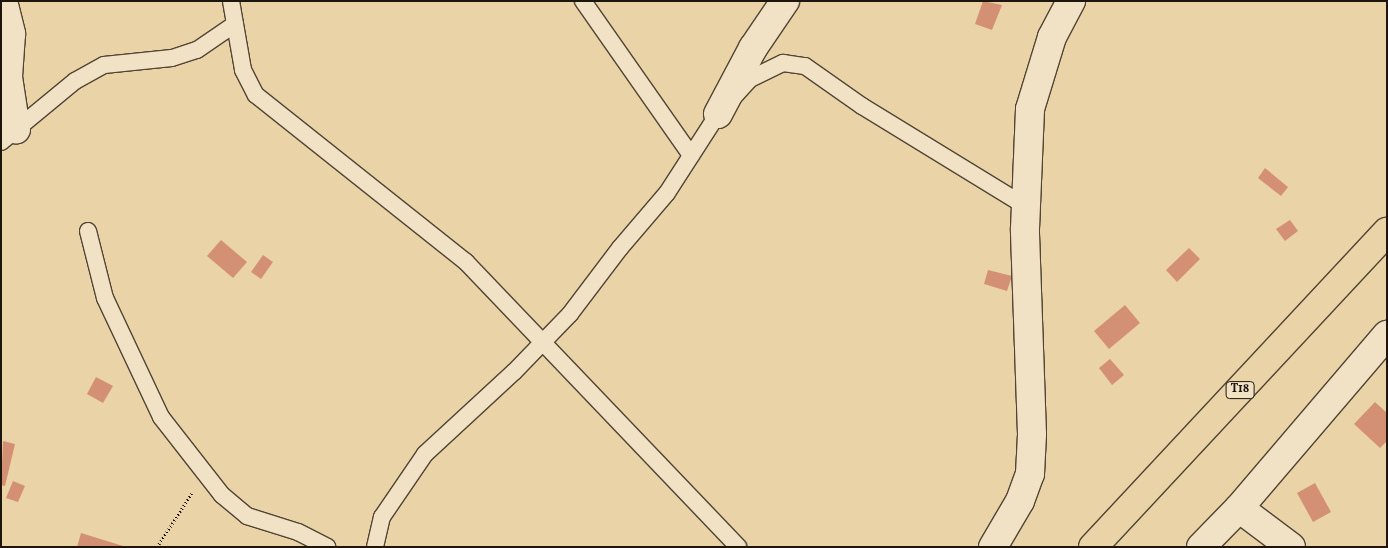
<!DOCTYPE html>
<style>
body{margin:0}
#map{position:relative;width:1388px;height:548px;overflow:hidden;background:#e9d3a7;font-family:Vollkorn,serif}
div>[style]{position:absolute}
.building>*{inset:0;background:#d49075}
.path>*{height:3px;margin-top:-1.5px;transform-origin:0;background:repeating-linear-gradient(90deg,#1e160d 0 1px,transparent 0 3.5px)}
.roads{filter:drop-shadow(1px 0 #514534) drop-shadow(-1px 0 #514534) drop-shadow(0 1px #514534) drop-shadow(0 -1px #514534)}
.service>*{height:16px;margin:-8px;padding:0 8px;transform-origin:8px;border-radius:8px;background:#f1e2c6}
.minor>*{height:28px;margin:-14px;padding:0 14px;transform-origin:14px;border-radius:14px;background:#f1e2c6}
.trunk>*{height:28px;margin:-14px;padding:0 14px;transform-origin:14px;border-radius:14px;background:#e9d3a7}
span{translate:-50% -50%;white-space:nowrap;text-align:center;line-height:1.15;-webkit-text-stroke:4px #f1e2c6;paint-order:stroke}
.shield-label span{padding:1px 4px;background:#f1e2c6;border:1px solid;border-radius:4px;-webkit-text-stroke-width:0}
.shield-label{font-size:12px;color:#1e160d;font-weight:700}
.frame{position:absolute;inset:0;border:2px solid #1e160d;pointer-events:none}
</style>
<div id="map">
<div class="building">
<div style="clip-path:polygon(983px 1px,1002px 5px,992px 30px,975px 24px)"></div>
<div style="clip-path:polygon(1265px 168px,1288px 187px,1281px 196px,1258px 178px)"></div>
<div style="clip-path:polygon(1290px 220px,1298px 231px,1285px 241px,1276px 229px)"></div>
<div style="clip-path:polygon(221px 240px,247px 262px,233px 278px,207px 256px)"></div>
<div style="clip-path:polygon(1189px 248px,1200px 259px,1177px 282px,1166px 270px)"></div>
<div style="clip-path:polygon(263px 255px,273px 262px,261px 279px,251px 272px)"></div>
<div style="clip-path:polygon(988px 270px,1012px 276px,1007px 291px,984px 284px)"></div>
<div style="clip-path:polygon(1125px 305px,1140px 323px,1109px 349px,1094px 331px)"></div>
<div style="clip-path:polygon(1110px 359px,1124px 375px,1112px 385px,1099px 368px)"></div>
<div style="clip-path:polygon(96px 377px,113px 386px,103px 403px,87px 394px)"></div>
<div style="clip-path:polygon(1375px 402px,1387px 413px,1387px 441px,1380px 448px,1354px 424px)"></div>
<div style="clip-path:polygon(3px 441px,15px 444px,5px 486px,1px 485px)"></div>
<div style="clip-path:polygon(13px 481px,25px 486px,18px 502px,6px 498px)"></div>
<div style="clip-path:polygon(1315px 483px,1331px 512px,1313px 522px,1297px 493px)"></div>
<div style="clip-path:polygon(81px 533px,123px 546px,123px 547px,77px 547px)"></div>
</div>
<div class="path">
<div style="left:157px;top:547px;width:64px;rotate:-57.1deg"></div>
</div>
<div class="roads">
<div class="service">
<div style="left:231px;top:1px;width:70px;rotate:80.1deg"></div>
<div style="left:243px;top:70px;width:28px;rotate:63deg"></div>
<div style="left:256px;top:95px;width:268px;rotate:38.5deg"></div>
<div style="left:466px;top:262px;width:394px;rotate:46.3deg"></div>
<div style="left:583px;top:1px;width:188px;rotate:55deg"></div>
<div style="left:1px;top:142px;width:96px;rotate:-39.5deg"></div>
<div style="left:75px;top:81px;width:33px;rotate:-29deg"></div>
<div style="left:104px;top:65px;width:68px;rotate:-5.9deg"></div>
<div style="left:172px;top:58px;width:26px;rotate:-18deg"></div>
<div style="left:197px;top:50px;width:46px;rotate:-34.4deg"></div>
<div style="left:88px;top:231px;width:69px;rotate:75.8deg"></div>
<div style="left:105px;top:298px;width:132px;rotate:64.8deg"></div>
<div style="left:161px;top:417px;width:99px;rotate:52deg"></div>
<div style="left:222px;top:495px;width:33px;rotate:40deg"></div>
<div style="left:247px;top:516px;width:53px;rotate:17.4deg"></div>
<div style="left:298px;top:532px;width:33px;rotate:27deg"></div>
<div style="left:375px;top:547px;width:31px;rotate:-77deg"></div>
<div style="left:382px;top:517px;width:76px;rotate:-55.7deg"></div>
<div style="left:425px;top:454px;width:121px;rotate:-42.7deg"></div>
<div style="left:514px;top:372px;width:81px;rotate:-46deg"></div>
<div style="left:570px;top:314px;width:83px;rotate:-52.9deg"></div>
<div style="left:620px;top:248px;width:72px;rotate:-49.5deg"></div>
<div style="left:667px;top:193px;width:94px;rotate:-57.2deg"></div>
<div style="left:718px;top:114px;width:47px;rotate:-47.6deg"></div>
<div style="left:750px;top:79px;width:37px;rotate:-26deg"></div>
<div style="left:783px;top:63px;width:22px;rotate:8deg"></div>
<div style="left:805px;top:66px;width:70px;rotate:35.1deg"></div>
<div style="left:862px;top:106px;width:191px;rotate:31.5deg"></div>
</div>
<div class="minor">
<div style="left:3px;top:1px;width:34px;rotate:76deg"></div>
<div style="left:11px;top:34px;width:43px;rotate:94deg"></div>
<div style="left:8px;top:77px;width:53px;rotate:81.3deg"></div>
<div style="left:718px;top:114px;width:75px;rotate:-62.1deg"></div>
<div style="left:753px;top:48px;width:57px;rotate:-55.8deg"></div>
<div style="left:1239px;top:508px;width:65px;rotate:36.9deg"></div>
<div style="left:993px;top:547px;width:53px;rotate:-59.6deg"></div>
<div style="left:1020px;top:501px;width:29px;rotate:-70deg"></div>
<div style="left:1030px;top:474px;width:40px;rotate:-87.1deg"></div>
<div style="left:1032px;top:434px;width:205px;rotate:-92deg"></div>
<div style="left:1025px;top:229px;width:120px;rotate:-87.6deg"></div>
<div style="left:1030px;top:109px;width:75px;rotate:-73deg"></div>
<div style="left:1052px;top:37px;width:41px;rotate:-62.2deg"></div>
<div style="left:1201px;top:547px;width:54px;rotate:-45.7deg"></div>
<div style="left:1239px;top:508px;width:228px;rotate:-49.5deg"></div>
</div>
<div class="trunk">
<div style="left:1093px;top:547px;width:431px;rotate:-47deg"></div>
</div>
</div>
<div class="shield-label">
<span style="left:1240px;top:390px">T18</span>
</div>
<div class="frame"></div>
</div>
